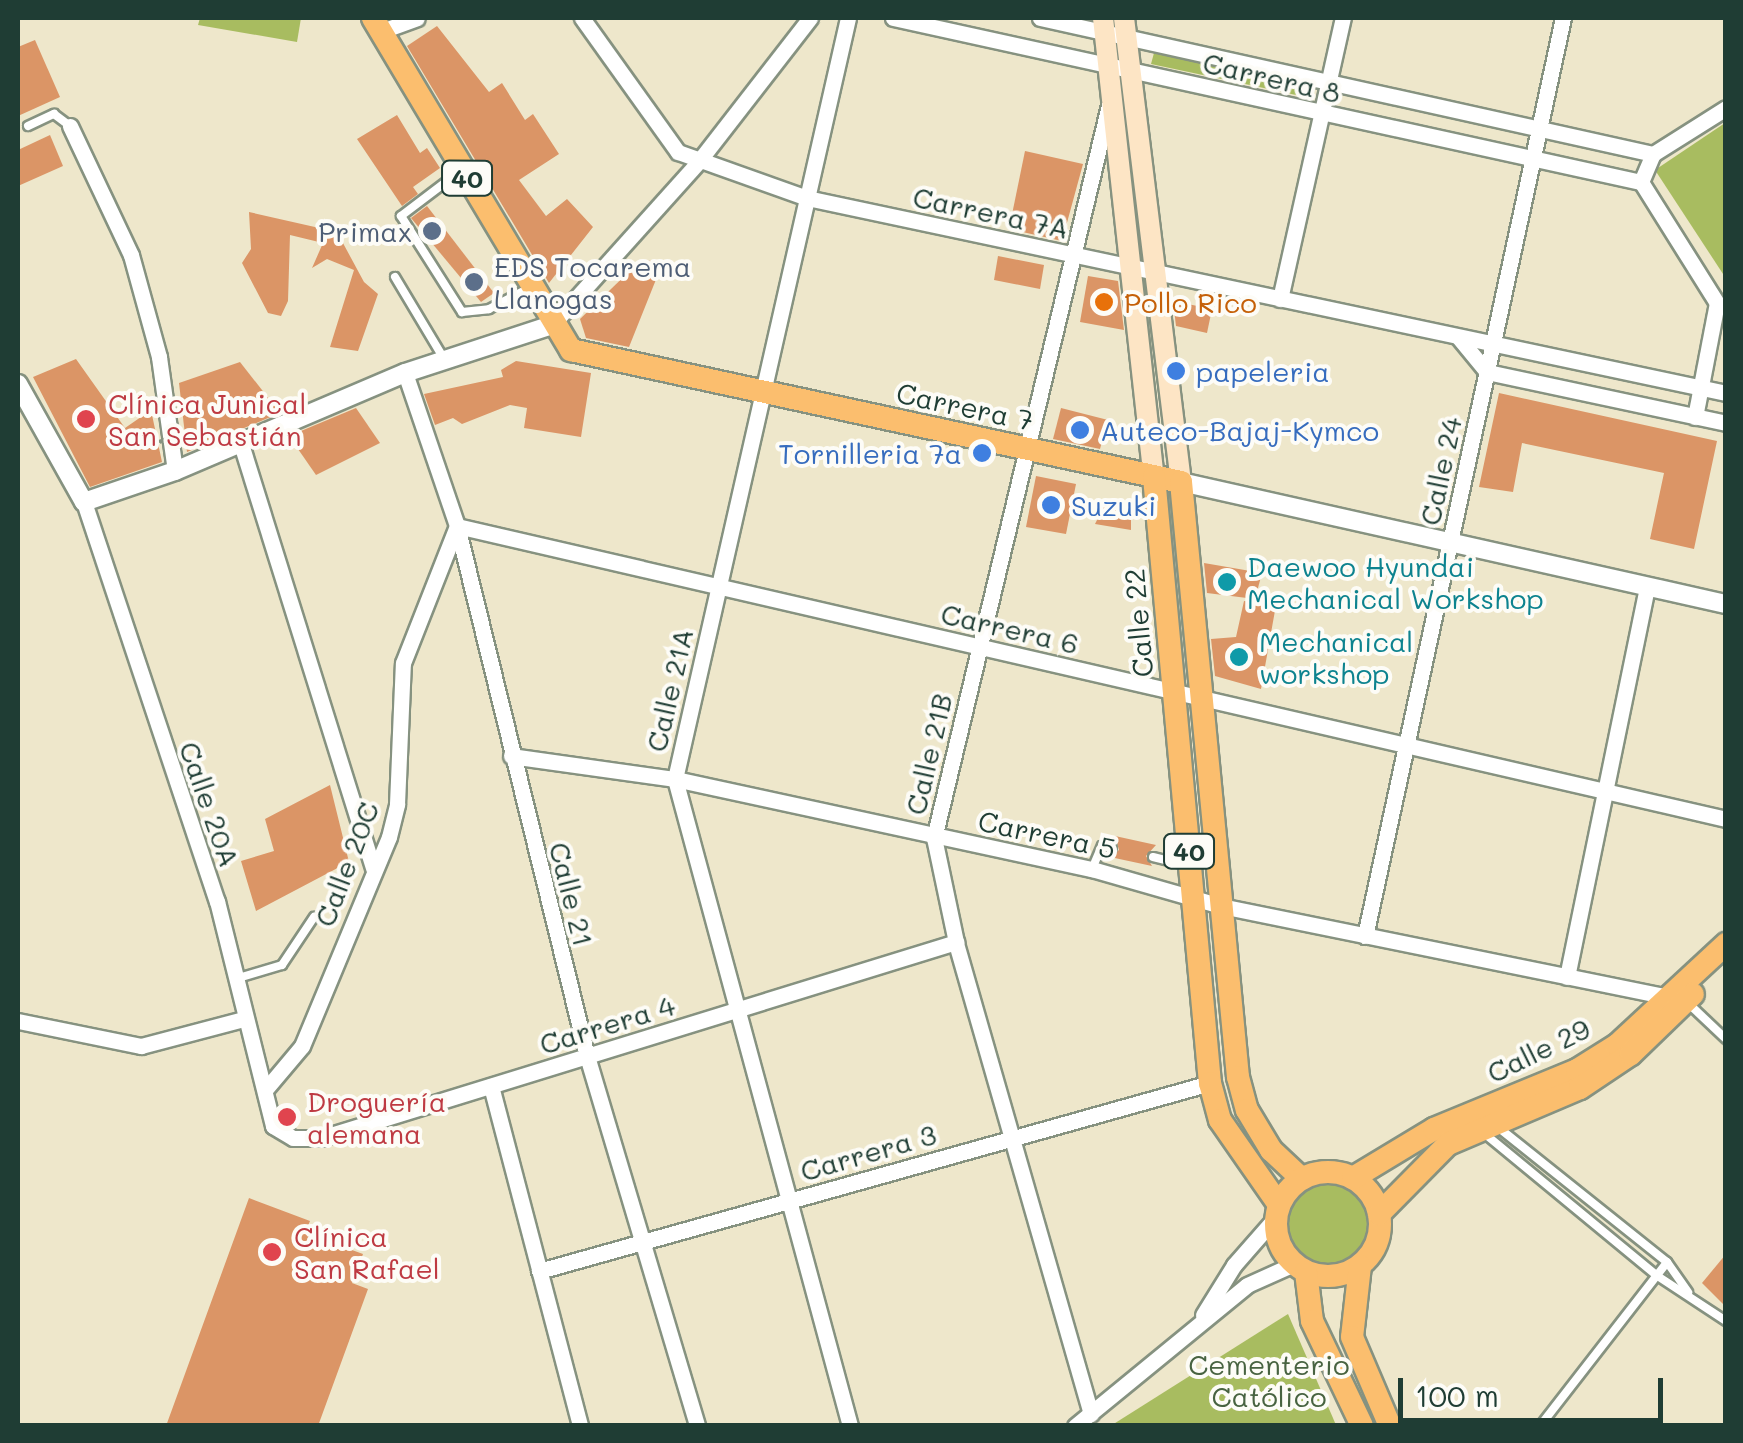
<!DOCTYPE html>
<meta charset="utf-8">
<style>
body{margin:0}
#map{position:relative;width:1743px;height:1443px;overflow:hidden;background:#eee7cb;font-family:Mali,sans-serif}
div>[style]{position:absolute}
.green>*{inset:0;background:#a8bc60}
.round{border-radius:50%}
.building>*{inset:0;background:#db9566}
.roads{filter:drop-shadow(2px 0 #869280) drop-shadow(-2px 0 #869280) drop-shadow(0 2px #869280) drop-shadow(0 -2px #869280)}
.service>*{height:8px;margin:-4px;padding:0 4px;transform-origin:4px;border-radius:4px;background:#fff}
.minor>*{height:15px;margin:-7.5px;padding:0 7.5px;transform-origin:7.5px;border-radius:7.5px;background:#fff}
.tertiary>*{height:18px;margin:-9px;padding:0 9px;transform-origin:9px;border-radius:9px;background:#fff}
.secondary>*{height:20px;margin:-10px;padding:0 10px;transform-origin:10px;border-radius:10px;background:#fde5c5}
.primary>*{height:22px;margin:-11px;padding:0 11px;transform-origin:11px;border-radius:11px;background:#fbbe6e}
.primary>.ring{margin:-11px;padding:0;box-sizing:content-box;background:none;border:22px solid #fbbe6e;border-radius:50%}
.path-bridge>*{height:4px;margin-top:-2px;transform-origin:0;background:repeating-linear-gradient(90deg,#869280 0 8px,transparent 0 16px)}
.dots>*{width:28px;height:28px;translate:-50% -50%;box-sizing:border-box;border:5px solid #fdfcf7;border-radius:50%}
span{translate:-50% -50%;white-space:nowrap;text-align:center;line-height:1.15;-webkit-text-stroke:8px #fdfcf7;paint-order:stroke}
.shield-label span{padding:2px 8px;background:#fdfcf7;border:2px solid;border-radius:8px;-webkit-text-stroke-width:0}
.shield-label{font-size:25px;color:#1f3d34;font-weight:700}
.street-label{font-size:28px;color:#1f3d34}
.service-label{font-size:28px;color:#4e5e75}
.right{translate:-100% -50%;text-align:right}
.left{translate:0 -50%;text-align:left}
.food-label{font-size:28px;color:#c56008}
.shop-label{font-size:28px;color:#366cbe}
.health-label{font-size:28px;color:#be3a42}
.culture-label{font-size:28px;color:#0d838f}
.park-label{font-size:28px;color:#486341}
.frame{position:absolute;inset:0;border:20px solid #1f3d34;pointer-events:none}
.scale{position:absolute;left:1398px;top:1378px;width:265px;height:45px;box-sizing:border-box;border:5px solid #1f3d34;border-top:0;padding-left:12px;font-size:30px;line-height:35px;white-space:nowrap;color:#1f3d34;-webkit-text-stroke:8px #fdfcf7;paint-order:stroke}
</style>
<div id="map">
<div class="green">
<div style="clip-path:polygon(200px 18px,301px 18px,297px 42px,198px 25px)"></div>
<div style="clip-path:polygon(1154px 53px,1298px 83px,1296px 95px,1151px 64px)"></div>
<div style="clip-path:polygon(1725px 123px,1726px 276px,1725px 277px,1655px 170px)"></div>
<div class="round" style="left:1286px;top:1182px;width:84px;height:84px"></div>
<div style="clip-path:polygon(1288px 1314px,1336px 1425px,1112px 1425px)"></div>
</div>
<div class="building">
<div style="clip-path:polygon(437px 26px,489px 92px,502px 83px,525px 120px,533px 114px,559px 154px,519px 180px,546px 216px,567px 199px,593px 227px,549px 283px,407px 46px)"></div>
<div style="clip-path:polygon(35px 40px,60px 97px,18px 116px,18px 47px)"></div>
<div style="clip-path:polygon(397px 115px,420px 153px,427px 148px,440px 168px,413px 187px,418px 194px,402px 206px,357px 139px)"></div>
<div style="clip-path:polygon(50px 135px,63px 166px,18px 186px,18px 150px)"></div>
<div style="clip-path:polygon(1025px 151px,1083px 164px,1062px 241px,1009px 229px)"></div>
<div style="clip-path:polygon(427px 206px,494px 293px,481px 302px,411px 218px)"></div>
<div style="clip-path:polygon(249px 212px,337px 232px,364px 282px,378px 294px,358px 351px,330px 347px,354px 270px,327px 259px,312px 268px,323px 243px,290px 235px,288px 301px,281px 316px,268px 313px,242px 263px,251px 249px)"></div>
<div style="clip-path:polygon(998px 256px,1044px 265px,1040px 289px,994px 280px)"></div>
<div style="clip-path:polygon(641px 260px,663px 262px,629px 347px,586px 338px,580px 319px)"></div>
<div style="clip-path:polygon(1088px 276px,1118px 281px,1124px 330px,1080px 322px)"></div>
<div style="clip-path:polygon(1173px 301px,1212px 309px,1207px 333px,1176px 326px)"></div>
<div style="clip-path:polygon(76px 359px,125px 428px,151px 410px,162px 462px,90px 487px,33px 377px)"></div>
<div style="clip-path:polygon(516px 361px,591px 373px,581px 437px,524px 428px,527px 408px,510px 405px,462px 424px,453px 418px,435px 425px,424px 394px,503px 377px,501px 370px)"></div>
<div style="clip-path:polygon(240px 362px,280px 413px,187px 452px,179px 383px)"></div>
<div style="clip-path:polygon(1499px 393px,1717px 441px,1694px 549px,1650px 539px,1664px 473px,1522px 443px,1513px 492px,1479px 487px)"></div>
<div style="clip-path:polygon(356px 408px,380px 443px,316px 475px,289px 436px)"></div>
<div style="clip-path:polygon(1061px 408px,1108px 420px,1100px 449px,1053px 439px)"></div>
<div style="clip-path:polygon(1036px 476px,1076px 484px,1066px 534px,1026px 527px)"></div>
<div style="clip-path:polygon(1104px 506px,1131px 510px,1131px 530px,1095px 524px)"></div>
<div style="clip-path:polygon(1204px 563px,1262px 573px,1255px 599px,1207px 593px)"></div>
<div style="clip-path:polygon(1244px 601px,1276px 605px,1261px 689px,1215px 676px,1211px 639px,1236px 637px)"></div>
<div style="clip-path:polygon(330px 785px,349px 862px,256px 911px,241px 861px,274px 851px,265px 819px)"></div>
<div style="clip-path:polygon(1115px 836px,1156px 845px,1146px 856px,1152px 866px,1110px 857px,1119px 850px)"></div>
<div style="clip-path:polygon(249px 1198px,310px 1221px,305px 1233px,363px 1254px,352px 1283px,368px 1289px,318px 1426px,166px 1426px)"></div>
<div style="clip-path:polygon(1726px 1254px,1726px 1307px,1702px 1283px)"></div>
</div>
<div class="roads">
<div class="service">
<div style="left:28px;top:126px;width:29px;rotate:-25deg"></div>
<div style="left:54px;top:114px;width:20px;rotate:37deg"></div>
<div style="left:459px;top:172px;width:73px;rotate:142.8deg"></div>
<div style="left:401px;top:216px;width:114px;rotate:57.6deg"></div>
<div style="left:462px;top:312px;width:27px;rotate:-6deg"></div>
<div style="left:489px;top:309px;width:47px;rotate:-27.6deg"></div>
<div style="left:395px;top:277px;width:96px;rotate:59.1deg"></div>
<div style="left:1153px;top:857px;width:34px;rotate:14deg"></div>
<div style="left:1092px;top:869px;width:25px;rotate:-67deg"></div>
<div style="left:1102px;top:846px;width:10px;rotate:11deg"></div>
<div style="left:235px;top:979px;width:49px;rotate:-16.6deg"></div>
<div style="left:282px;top:965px;width:58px;rotate:-56.3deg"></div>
<div style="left:1689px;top:1004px;width:51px;rotate:43.4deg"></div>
<div style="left:1499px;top:1128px;width:215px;rotate:38.6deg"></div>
<div style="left:1667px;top:1262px;width:37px;rotate:55deg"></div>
<div style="left:1485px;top:1134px;width:222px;rotate:39.5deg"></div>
<div style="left:1656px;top:1275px;width:84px;rotate:33.3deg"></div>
<div style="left:1540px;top:1426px;width:207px;rotate:-52.2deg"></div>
</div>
<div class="minor">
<div style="left:582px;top:18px;width:165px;rotate:54.4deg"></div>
<div style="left:678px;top:152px;width:137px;rotate:19.6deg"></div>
<div style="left:807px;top:198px;width:939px;rotate:11.98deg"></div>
<div style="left:848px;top:18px;width:780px;rotate:102.81deg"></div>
<div style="left:675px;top:779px;width:670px;rotate:74.86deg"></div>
<div style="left:893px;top:18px;width:766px;rotate:12.37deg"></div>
<div style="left:1040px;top:18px;width:628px;rotate:12.51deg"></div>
<div style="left:382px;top:31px;width:37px;rotate:-20deg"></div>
<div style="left:70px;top:126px;width:143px;rotate:64.7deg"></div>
<div style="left:131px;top:255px;width:106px;rotate:74.6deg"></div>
<div style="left:159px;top:357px;width:115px;rotate:82deg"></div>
<div style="left:1280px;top:299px;width:288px;rotate:-77.4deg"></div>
<div style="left:1717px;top:303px;width:143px;rotate:-122.1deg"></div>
<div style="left:1641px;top:182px;width:30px;rotate:-67deg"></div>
<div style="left:1653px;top:154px;width:86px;rotate:-32.2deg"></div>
<div style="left:552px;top:325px;width:220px;rotate:-48.1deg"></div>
<div style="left:699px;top:161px;width:181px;rotate:-52.2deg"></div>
<div style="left:1459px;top:338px;width:44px;rotate:50.5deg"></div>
<div style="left:1487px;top:372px;width:244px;rotate:12deg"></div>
<div style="left:405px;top:373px;width:162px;rotate:71.2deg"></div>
<div style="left:457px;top:526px;width:546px;rotate:76.22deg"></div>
<div style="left:587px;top:1056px;width:386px;rotate:73.4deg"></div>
<div style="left:1695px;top:417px;width:116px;rotate:-79.1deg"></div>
<div style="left:241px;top:444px;width:444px;rotate:72.7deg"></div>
<div style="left:84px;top:502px;width:421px;rotate:71.6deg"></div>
<div style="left:217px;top:901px;width:232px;rotate:76deg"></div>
<div style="left:273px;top:1126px;width:23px;rotate:31deg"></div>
<div style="left:293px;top:1138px;width:28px"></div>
<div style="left:321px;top:1138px;width:665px;rotate:-17.15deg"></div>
<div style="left:511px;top:756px;width:166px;rotate:8deg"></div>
<div style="left:675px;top:779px;width:427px;rotate:12.2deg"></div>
<div style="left:1092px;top:869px;width:134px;rotate:16deg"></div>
<div style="left:1221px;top:906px;width:460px;rotate:11.5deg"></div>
<div style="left:1365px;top:936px;width:939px;rotate:-77.83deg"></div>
<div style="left:1567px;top:977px;width:398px;rotate:-78.4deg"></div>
<div style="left:18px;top:1021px;width:126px;rotate:11.5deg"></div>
<div style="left:141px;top:1046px;width:106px;rotate:-14.7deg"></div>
<div style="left:491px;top:1086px;width:351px;rotate:75.3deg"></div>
<div style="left:265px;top:1090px;width:57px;rotate:-49.9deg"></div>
<div style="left:302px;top:1046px;width:226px;rotate:-67.4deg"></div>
<div style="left:389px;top:837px;width:34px;rotate:-76deg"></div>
<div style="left:397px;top:804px;width:141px;rotate:-87.6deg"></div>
<div style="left:403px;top:663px;width:147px;rotate:-68.5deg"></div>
<div style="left:457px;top:526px;width:1302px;rotate:13deg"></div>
<div style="left:539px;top:1271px;width:697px;rotate:-15.65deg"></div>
<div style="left:1203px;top:1315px;width:59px;rotate:-58.2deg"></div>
<div style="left:1234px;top:1265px;width:64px;rotate:-48.8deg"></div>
<div style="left:1091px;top:1414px;width:491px;rotate:-106deg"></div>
<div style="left:956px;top:942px;width:106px;rotate:-101.9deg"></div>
<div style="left:934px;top:838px;width:754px;rotate:-76.57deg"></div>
<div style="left:1075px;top:1426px;width:222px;rotate:-39.3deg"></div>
<div style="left:1247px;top:1285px;width:51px;rotate:-24.1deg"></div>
</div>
<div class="tertiary">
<div style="left:18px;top:384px;width:135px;rotate:60.8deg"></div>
<div style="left:84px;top:502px;width:96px;rotate:-18.8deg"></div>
<div style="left:175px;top:471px;width:250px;rotate:-23.1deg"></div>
<div style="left:405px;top:373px;width:155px;rotate:-18.1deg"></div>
<div style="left:1181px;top:482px;width:558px;rotate:12.62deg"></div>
</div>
<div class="secondary">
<div style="left:1103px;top:18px;width:462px;rotate:83.7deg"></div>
<div style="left:1124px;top:18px;width:467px;rotate:83deg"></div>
</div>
<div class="primary">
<div style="left:373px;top:18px;width:387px;rotate:59.2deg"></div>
<div style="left:571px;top:350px;width:624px;rotate:12.21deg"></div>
<div style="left:1181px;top:482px;width:598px;rotate:84.53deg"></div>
<div style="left:1238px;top:1077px;width:34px;rotate:75deg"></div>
<div style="left:1247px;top:1110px;width:47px;rotate:59deg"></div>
<div style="left:1271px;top:1150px;width:42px;rotate:43.1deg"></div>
<div style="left:1154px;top:477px;width:609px;rotate:84.72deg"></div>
<div style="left:1210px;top:1083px;width:38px;rotate:75deg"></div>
<div style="left:1220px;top:1120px;width:103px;rotate:55.2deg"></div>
<div class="ring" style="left:1276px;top:1172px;width:82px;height:82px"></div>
<div style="left:1353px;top:1178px;width:95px;rotate:-31.2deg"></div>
<div style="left:1434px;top:1129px;width:155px;rotate:-22.4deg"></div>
<div style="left:1577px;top:1070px;width:47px;rotate:-32deg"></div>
<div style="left:1617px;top:1045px;width:149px;rotate:-42.8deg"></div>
<div style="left:1379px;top:1214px;width:98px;rotate:-45.4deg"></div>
<div style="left:1448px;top:1144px;width:143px;rotate:-23deg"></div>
<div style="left:1580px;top:1088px;width:61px;rotate:-33.7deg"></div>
<div style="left:1631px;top:1054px;width:86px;rotate:-44.1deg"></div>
<div style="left:1360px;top:1266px;width:71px;rotate:96.4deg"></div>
<div style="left:1352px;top:1337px;width:97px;rotate:66.9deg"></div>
<div style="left:1306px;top:1272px;width:49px;rotate:83deg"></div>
<div style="left:1312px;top:1321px;width:116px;rotate:64.5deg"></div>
</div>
</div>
<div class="path-bridge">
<div style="left:159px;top:442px;width:29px;rotate:-20deg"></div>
</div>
<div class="dots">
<div style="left:432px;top:231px;background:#5c6f8a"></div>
<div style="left:474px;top:282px;background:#5c6f8a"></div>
<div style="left:1104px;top:302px;background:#e8710a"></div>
<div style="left:1176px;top:371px;background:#3f7fe0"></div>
<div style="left:86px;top:419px;background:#e0444e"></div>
<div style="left:1080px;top:430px;background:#3f7fe0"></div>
<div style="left:982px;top:453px;background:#3f7fe0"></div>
<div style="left:1051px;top:505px;background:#3f7fe0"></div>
<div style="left:1227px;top:582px;background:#0f9aa8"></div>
<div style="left:1239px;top:657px;background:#0f9aa8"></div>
<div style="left:287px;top:1117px;background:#e0444e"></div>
<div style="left:272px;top:1252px;background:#e0444e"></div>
</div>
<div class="shield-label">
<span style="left:467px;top:178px">40</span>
<span style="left:1189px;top:851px">40</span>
</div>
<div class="street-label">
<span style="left:1272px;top:77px;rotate:13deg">Carrera 8</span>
<span style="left:991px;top:212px;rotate:12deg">Carrera 7A</span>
<span style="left:965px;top:406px;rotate:12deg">Carrera 7</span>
<span style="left:1440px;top:471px;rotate:-78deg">Calle 24</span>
<span style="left:1138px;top:623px;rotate:-95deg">Calle 22</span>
<span style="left:1010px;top:628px;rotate:13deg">Carrera 6</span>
<span style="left:669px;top:690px;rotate:-77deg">Calle 21A</span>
<span style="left:928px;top:754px;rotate:-77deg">Calle 21B</span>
<span style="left:210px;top:804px;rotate:71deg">Calle 20A</span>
<span style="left:1047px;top:834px;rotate:12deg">Carrera 5</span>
<span style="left:346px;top:864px;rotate:-69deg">Calle 20C</span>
<span style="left:572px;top:894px;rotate:76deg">Calle 21</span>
<span style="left:607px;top:1024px;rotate:-17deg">Carrera 4</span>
<span style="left:1538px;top:1050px;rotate:-26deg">Calle 29</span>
<span style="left:868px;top:1152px;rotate:-16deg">Carrera 3</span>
</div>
<div class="service-label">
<span class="right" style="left:412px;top:231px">Primax</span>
<span class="left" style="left:494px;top:282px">EDS Tocarema<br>Llanogas</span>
</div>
<div class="food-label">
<span class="left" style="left:1124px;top:302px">Pollo Rico</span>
</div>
<div class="shop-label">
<span class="left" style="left:1196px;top:371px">papeleria</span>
<span class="left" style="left:1100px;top:430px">Auteco-Bajaj-Kymco</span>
<span class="right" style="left:962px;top:453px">Tornilleria 7a</span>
<span class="left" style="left:1071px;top:505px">Suzuki</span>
</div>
<div class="health-label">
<span class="left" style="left:108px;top:419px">Clínica Junical<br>San Sebastián</span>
<span class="left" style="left:307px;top:1117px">Droguería<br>alemana</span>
<span class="left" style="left:294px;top:1252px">Clínica<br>San Rafael</span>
</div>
<div class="culture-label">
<span class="left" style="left:1247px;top:582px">Daewoo Hyundai<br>Mechanical Workshop</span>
<span class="left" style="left:1259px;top:657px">Mechanical<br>workshop</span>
</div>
<div class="park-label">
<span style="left:1269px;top:1380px">Cementerio<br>Católico</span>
</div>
<div class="frame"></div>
<div class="scale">100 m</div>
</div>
